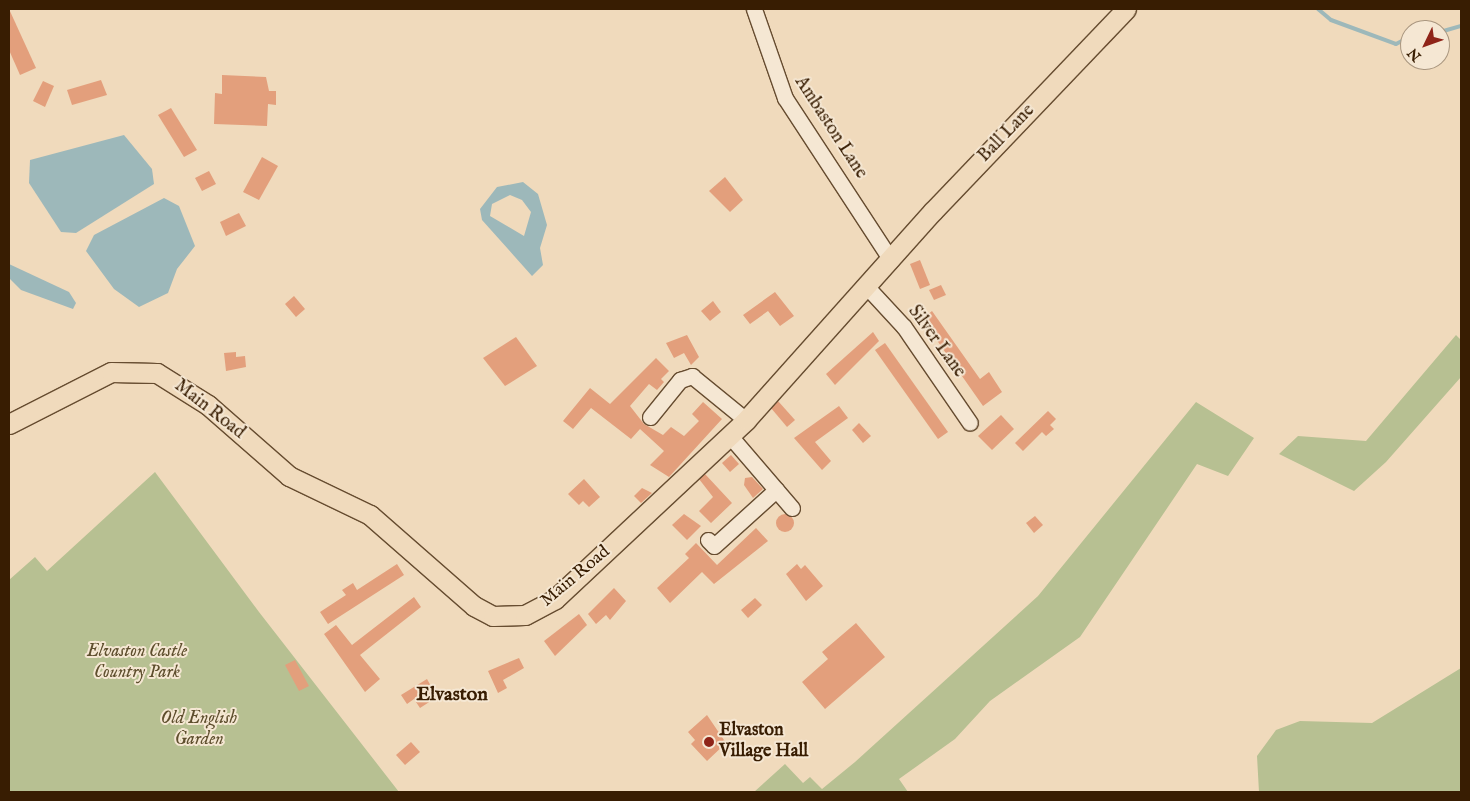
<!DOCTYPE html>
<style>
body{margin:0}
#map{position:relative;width:1470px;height:801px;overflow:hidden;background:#f0dabc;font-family:"IM FELL English",serif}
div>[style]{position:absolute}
.green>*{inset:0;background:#b7c092}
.water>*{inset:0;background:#9db8ba}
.stream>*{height:4px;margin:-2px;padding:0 2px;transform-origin:2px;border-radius:2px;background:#9db8ba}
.building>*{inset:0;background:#e39f7c}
.round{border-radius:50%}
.roads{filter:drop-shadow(1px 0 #664c30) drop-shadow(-1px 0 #664c30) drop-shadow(0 1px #664c30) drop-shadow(0 -1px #664c30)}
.minor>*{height:15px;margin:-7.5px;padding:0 7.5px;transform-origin:7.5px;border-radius:7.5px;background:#f5e7d3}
.major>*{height:19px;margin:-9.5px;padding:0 9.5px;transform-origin:9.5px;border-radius:9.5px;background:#f0dabc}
.dots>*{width:14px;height:14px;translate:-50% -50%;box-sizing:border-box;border:2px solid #f5e7d3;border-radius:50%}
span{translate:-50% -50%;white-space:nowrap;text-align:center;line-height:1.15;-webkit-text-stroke:4px #f5e7d3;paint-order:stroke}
.street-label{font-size:18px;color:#381d02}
.park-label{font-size:18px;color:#5e4e2d;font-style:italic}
.poi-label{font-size:18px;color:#381d02;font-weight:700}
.left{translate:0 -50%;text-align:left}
.quarter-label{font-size:20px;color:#381d02;font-weight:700}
.frame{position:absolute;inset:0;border:10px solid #381d02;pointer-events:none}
.north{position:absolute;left:1400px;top:20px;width:50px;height:50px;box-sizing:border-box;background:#f5e7d3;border:1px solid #a9967f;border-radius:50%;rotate:228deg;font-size:14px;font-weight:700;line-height:20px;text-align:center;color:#381d02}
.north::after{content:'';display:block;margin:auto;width:18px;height:22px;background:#8f2418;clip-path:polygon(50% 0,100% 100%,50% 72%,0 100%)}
</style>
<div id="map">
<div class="green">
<div style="clip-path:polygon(1456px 335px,1461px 340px,1461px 377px,1386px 462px,1354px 491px,1279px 454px,1298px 436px,1366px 441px)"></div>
<div style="clip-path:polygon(1196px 402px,1254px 438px,1228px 476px,1197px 464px,1080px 637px,990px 701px,955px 739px,899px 779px,908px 792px,754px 792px,785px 764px,803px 783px,810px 777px,822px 789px,855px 762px,1038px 596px)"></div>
<div style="clip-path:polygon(155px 472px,259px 612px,399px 792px,9px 792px,9px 580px,35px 557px,47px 571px)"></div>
<div style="clip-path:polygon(1461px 668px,1461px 792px,1259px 792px,1257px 756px,1276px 730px,1300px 721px,1372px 723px)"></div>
</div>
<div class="water">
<div style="clip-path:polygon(124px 135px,152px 169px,154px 184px,76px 233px,61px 232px,29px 183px,30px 160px)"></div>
<div style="clip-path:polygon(evenodd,523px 182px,538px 194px,547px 225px,540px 248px,543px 265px,532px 276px,482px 220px,480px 209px,497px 187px,523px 182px,510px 195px,522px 200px,531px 212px,524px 236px,490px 216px,492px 204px,510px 195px)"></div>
<div style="clip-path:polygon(164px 198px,179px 206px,195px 246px,177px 269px,168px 293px,139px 307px,114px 289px,86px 251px,94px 235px)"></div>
<div style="clip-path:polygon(9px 264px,69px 292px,76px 303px,73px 309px,21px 290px,9px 278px)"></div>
</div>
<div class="stream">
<div style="left:1318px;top:9px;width:17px;rotate:40deg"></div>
<div style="left:1331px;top:20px;width:69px;rotate:20.3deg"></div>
<div style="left:1396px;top:44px;width:16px;rotate:-27deg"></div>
<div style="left:1440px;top:32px;width:22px;rotate:-16deg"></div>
</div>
<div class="building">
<div style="clip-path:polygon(9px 9px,36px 68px,20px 75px,9px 50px)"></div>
<div style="clip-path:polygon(222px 75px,266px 77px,269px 91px,276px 91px,276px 105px,268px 104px,267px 126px,214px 124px,215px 93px,222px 94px)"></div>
<div style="clip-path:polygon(101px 80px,107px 95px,72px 105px,67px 90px)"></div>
<div style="clip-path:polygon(43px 81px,54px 86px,45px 107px,33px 101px)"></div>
<div style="clip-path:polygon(171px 108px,197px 150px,184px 157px,158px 115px)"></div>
<div style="clip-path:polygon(262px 157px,278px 166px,259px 200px,243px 192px)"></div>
<div style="clip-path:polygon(209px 171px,216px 184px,202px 191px,195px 178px)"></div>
<div style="clip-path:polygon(725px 177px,743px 200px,730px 212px,709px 191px)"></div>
<div style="clip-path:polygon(239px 213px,246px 226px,226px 236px,220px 222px)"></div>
<div style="clip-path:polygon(920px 260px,930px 285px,920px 289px,910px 264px)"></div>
<div style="clip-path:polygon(941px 285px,946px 295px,934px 300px,929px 290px)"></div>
<div style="clip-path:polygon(775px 292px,794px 316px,780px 326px,768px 311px,750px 324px,743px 315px)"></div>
<div style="clip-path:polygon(294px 296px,305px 309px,296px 317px,285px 304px)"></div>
<div style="clip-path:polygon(713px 301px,721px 312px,710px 321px,701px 311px)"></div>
<div style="clip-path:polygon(932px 311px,980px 379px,989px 372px,1002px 392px,983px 406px,922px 319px)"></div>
<div style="clip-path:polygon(873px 332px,879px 341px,835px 385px,826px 374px)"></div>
<div style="clip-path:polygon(687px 335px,699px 357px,691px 365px,684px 353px,674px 358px,666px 343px)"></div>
<div style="clip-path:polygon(516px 337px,537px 366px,505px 386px,483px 358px)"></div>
<div style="clip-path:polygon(885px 343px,948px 432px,938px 439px,875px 350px)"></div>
<div style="clip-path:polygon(236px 352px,236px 357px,245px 356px,246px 367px,226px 371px,224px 353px)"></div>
<div style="clip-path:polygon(656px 358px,669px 371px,661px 379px,664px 382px,657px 390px,649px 384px,630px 406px,644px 424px,663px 435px,671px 427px,684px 436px,699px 421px,692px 414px,703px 402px,722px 419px,669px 477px,650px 465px,664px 451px,640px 429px,631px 439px,591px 408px,573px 429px,563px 421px,590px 388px,610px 404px)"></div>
<div style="clip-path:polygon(778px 401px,795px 420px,787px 427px,771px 408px)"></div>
<div style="clip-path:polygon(839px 406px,848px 418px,815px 442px,831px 461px,822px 470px,794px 438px)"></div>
<div style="clip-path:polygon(1048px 411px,1056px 419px,1050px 425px,1054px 429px,1046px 436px,1042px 432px,1023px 451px,1015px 443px)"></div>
<div style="clip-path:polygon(1001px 415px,1014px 429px,992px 450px,978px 436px)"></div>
<div style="clip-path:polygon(859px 423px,871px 436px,863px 443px,852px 430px)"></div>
<div style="clip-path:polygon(731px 455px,739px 464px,730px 472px,722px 463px)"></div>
<div style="clip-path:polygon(705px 474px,732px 503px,711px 523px,699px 511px,713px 497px,699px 479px)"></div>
<div style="clip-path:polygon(752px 477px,763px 489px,753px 498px,744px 485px,745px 478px)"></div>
<div style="clip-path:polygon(584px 479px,600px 497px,589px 507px,583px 501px,579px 505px,568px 494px)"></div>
<div style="clip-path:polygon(642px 488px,652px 493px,641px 503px,634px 496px)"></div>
<div class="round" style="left:776px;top:514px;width:18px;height:18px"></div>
<div style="clip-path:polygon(684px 514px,701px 526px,687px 540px,672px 525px)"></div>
<div style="clip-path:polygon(1035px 516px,1043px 525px,1034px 533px,1026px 523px)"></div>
<div style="clip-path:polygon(756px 528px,768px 541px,714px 584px,702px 572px,670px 603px,657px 588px,689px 558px,685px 554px,696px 543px,717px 565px)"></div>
<div style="clip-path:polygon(397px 564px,404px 575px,328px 624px,320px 612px,346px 595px,342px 590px,353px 583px,357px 590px)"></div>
<div style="clip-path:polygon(797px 564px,801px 569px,805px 565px,823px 586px,806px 601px,786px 574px)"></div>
<div style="clip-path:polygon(614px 588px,626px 601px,610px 620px,606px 615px,596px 624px,588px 614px)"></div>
<div style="clip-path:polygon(414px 597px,421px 607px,360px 655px,380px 679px,365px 692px,324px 634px,336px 625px,352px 645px)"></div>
<div style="clip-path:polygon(755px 598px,762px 605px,748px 618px,741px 610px)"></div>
<div style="clip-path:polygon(579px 614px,587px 625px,555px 656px,544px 641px)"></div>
<div style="clip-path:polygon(856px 623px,885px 657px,825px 709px,802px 682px,828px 659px,822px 652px)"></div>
<div style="clip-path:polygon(519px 658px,524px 668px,503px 680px,507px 688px,498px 693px,488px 671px)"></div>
<div style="clip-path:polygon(295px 660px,309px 686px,299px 691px,285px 665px)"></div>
<div style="clip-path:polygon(427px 679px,437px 697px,420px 708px,414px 699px,407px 704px,401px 695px)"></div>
<div style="clip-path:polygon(707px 715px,726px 743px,707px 761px,691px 744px,695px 740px,688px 732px)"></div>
<div style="clip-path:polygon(411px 742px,420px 752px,405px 765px,396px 755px)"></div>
</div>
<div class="roads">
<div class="minor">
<div style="left:754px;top:9px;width:94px;rotate:70.8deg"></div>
<div style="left:785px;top:98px;width:194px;rotate:56.8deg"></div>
<div style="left:867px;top:287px;width:54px;rotate:47.2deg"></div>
<div style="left:904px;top:327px;width:116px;rotate:55.5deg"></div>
<div style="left:650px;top:417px;width:48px;rotate:-51deg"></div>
<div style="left:680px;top:380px;width:13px;rotate:-18deg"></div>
<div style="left:692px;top:376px;width:70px;rotate:39.2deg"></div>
<div style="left:730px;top:436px;width:95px;rotate:49.3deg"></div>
<div style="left:708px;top:540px;width:8px;rotate:45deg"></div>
<div style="left:714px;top:546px;width:84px;rotate:-42.1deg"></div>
</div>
<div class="major">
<div style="left:9px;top:424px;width:114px;rotate:-27deg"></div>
<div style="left:111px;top:372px;width:46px;rotate:1.2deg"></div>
<div style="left:157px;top:373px;width:60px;rotate:32.1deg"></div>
<div style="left:208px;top:405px;width:108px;rotate:41.2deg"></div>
<div style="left:289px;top:476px;width:90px;rotate:25.7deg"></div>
<div style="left:370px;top:515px;width:138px;rotate:41.2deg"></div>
<div style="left:474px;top:606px;width:21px;rotate:28deg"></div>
<div style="left:493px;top:616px;width:32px;rotate:-2deg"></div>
<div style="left:525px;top:615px;width:34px;rotate:-28deg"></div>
<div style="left:555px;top:599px;width:262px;rotate:-43.1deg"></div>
<div style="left:746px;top:420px;width:280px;rotate:-48.2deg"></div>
<div style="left:933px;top:211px;width:279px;rotate:-46.3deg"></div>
</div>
</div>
<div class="dots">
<div style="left:709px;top:742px;background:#8f2418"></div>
</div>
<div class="street-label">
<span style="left:830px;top:128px;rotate:57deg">Ambaston Lane</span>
<span style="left:1007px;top:134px;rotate:-46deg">Ball Lane</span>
<span style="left:936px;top:342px;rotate:54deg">Silver Lane</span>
<span style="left:209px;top:410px;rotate:38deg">Main Road</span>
<span style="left:576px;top:577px;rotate:-40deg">Main Road</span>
</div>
<div class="park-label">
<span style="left:137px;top:663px">Elvaston Castle<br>Country Park</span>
<span style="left:199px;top:730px">Old English<br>Garden</span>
</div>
<div class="poi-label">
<span class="left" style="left:719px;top:742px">Elvaston<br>Village Hall</span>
</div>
<div class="quarter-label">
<span style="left:452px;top:694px">Elvaston</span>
</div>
<div class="frame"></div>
<div class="north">N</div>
</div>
